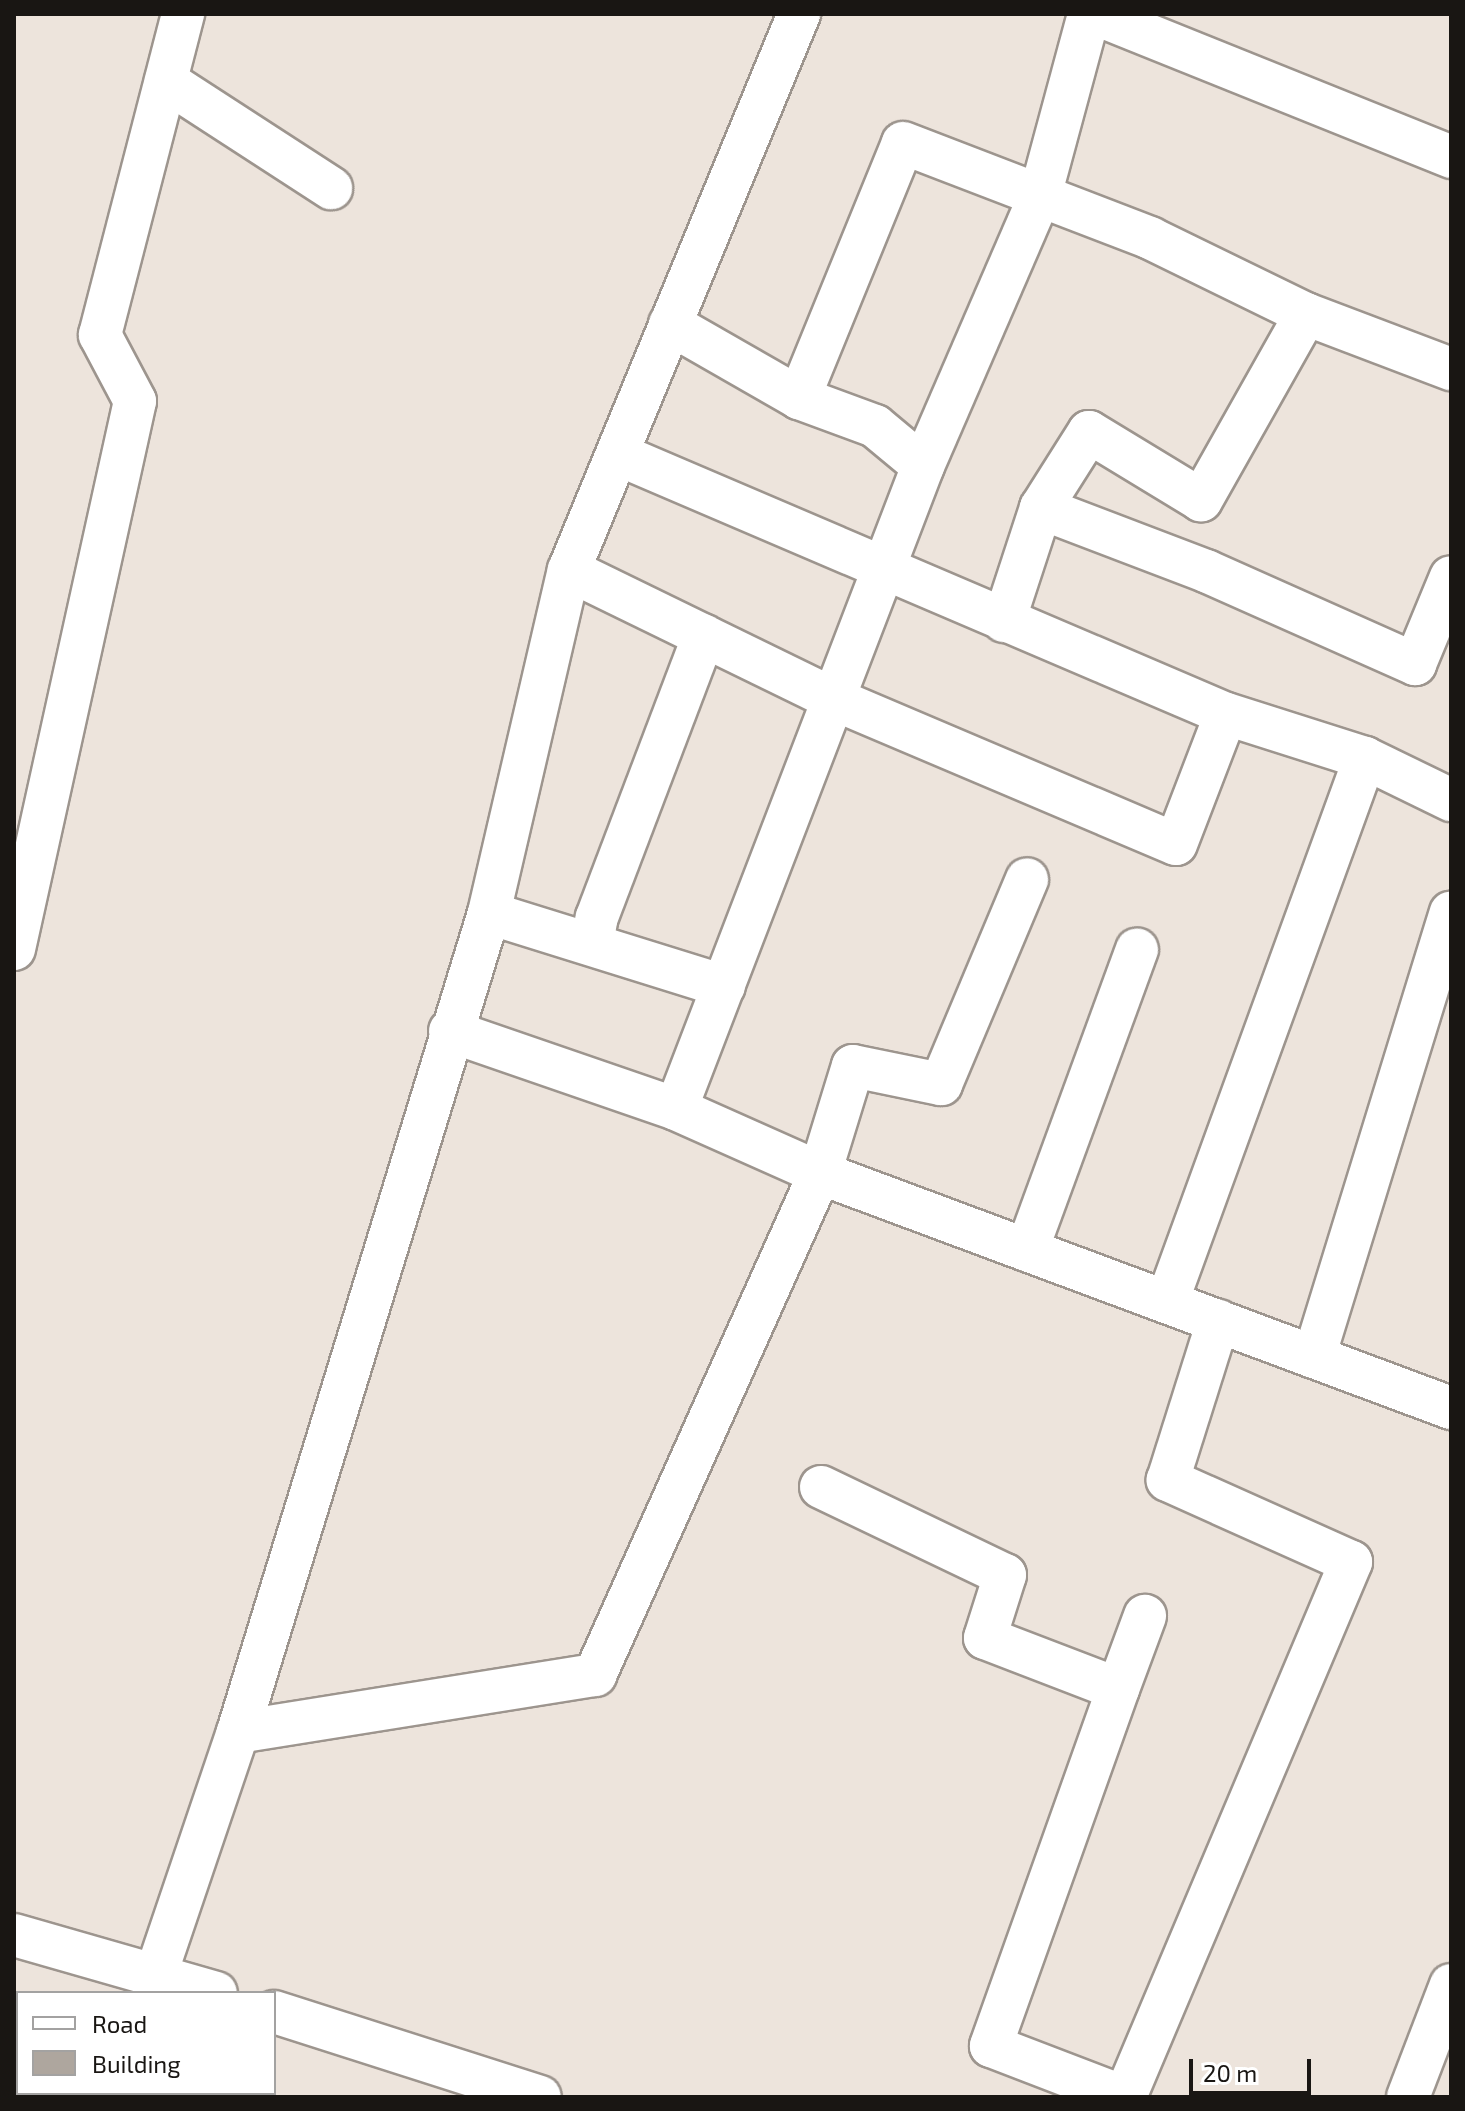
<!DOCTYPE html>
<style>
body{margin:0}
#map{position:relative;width:1465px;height:2111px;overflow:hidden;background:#ede4dc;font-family:"Exo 2",sans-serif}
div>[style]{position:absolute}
.building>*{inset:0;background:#aea69e}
.roads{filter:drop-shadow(2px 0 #9d958e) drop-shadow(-2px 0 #9d958e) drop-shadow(0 2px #9d958e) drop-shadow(0 -2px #9d958e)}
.minor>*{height:42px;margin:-21px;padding:0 21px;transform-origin:21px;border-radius:21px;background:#fff}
span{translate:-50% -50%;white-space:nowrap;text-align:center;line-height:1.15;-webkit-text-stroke:7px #fff;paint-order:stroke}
.frame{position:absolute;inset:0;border:16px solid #191613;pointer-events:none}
.legend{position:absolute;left:16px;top:1991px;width:260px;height:104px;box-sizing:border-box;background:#fff;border:2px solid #a3a2a1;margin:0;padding:10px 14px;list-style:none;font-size:24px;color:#191613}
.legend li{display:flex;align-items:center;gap:16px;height:40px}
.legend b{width:40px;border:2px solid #a3a2a1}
.scale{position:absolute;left:1189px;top:2059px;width:122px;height:36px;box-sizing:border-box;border:4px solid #191613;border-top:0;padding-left:10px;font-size:24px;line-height:28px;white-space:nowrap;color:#191613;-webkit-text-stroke:6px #fff;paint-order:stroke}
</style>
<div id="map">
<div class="building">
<div style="clip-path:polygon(62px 2093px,123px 2093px,122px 2097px,61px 2097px)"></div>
<div style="clip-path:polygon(155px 2093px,216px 2093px,215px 2097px,154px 2097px)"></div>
</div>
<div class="roads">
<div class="minor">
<div style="left:1096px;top:14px;width:383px;rotate:21.9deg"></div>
<div style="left:166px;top:81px;width:197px;rotate:33deg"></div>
<div style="left:1306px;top:314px;width:155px;rotate:20.8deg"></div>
<div style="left:670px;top:324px;width:149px;rotate:29.8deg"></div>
<div style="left:799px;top:398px;width:275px;rotate:-67.8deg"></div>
<div style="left:903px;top:143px;width:265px;rotate:21deg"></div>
<div style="left:1150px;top:238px;width:174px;rotate:26deg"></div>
<div style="left:1306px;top:314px;width:214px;rotate:119.4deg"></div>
<div style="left:1201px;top:500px;width:131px;rotate:-148.7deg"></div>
<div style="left:1089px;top:432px;width:90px;rotate:122.3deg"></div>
<div style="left:1041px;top:508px;width:119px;rotate:108.1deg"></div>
<div style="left:799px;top:398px;width:81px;rotate:20.2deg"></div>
<div style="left:875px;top:426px;width:62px;rotate:39.8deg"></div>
<div style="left:923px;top:466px;width:294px;rotate:-66.6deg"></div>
<div style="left:1040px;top:196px;width:188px;rotate:-74.9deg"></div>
<div style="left:1041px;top:508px;width:177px;rotate:20.9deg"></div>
<div style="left:1206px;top:571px;width:229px;rotate:24deg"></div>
<div style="left:1415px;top:664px;width:94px;rotate:-67.5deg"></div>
<div style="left:569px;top:570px;width:295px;rotate:26deg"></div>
<div style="left:834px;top:699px;width:371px;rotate:23deg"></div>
<div style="left:1176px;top:844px;width:139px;rotate:-69deg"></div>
<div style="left:1226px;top:714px;width:662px;rotate:-156.88deg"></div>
<div style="left:1365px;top:758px;width:96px;rotate:26deg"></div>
<div style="left:489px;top:913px;width:246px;rotate:17.3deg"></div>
<div style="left:592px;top:944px;width:27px;rotate:-80deg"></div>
<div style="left:597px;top:917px;width:301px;rotate:-69.2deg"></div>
<div style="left:14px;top:949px;width:561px;rotate:-77.55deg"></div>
<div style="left:135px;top:401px;width:75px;rotate:-117.9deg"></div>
<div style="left:100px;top:335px;width:332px;rotate:-75.5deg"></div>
<div style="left:450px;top:1031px;width:239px;rotate:19deg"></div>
<div style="left:676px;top:1109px;width:158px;rotate:24deg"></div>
<div style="left:820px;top:1173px;width:673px;rotate:20.43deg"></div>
<div style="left:676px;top:1109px;width:689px;rotate:-68.99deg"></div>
<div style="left:1027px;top:1250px;width:320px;rotate:-69.9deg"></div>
<div style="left:1167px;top:1302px;width:579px;rotate:-70deg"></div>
<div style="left:1365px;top:758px;width:146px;rotate:-162.4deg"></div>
<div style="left:1314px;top:1357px;width:465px;rotate:-72.9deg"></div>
<div style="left:821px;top:1487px;width:204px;rotate:25.6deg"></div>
<div style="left:1005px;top:1575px;width:66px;rotate:107.6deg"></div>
<div style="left:985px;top:1638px;width:142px;rotate:21deg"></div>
<div style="left:1118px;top:1689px;width:78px;rotate:-69.7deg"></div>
<div style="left:1118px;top:1689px;width:379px;rotate:109.6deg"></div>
<div style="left:991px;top:2046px;width:142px;rotate:21deg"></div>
<div style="left:238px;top:1732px;width:362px;rotate:-9.1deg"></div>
<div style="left:595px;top:1675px;width:550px;rotate:-65.86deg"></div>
<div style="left:820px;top:1173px;width:112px;rotate:-72.9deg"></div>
<div style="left:853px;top:1066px;width:90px;rotate:11.6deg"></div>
<div style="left:941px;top:1084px;width:222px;rotate:-67.2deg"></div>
<div style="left:14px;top:1935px;width:210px;rotate:16deg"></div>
<div style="left:156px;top:1974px;width:256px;rotate:-71.3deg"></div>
<div style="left:238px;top:1732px;width:857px;rotate:-72.96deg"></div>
<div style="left:489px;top:913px;width:352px;rotate:-76.9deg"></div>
<div style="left:569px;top:570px;width:602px;rotate:-67.53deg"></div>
<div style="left:274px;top:2012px;width:279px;rotate:17.7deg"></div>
<div style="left:1125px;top:2097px;width:581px;rotate:-67.1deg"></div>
<div style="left:1351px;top:1562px;width:201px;rotate:-155.9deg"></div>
<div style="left:1168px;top:1480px;width:167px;rotate:-72.5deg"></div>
<div style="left:1408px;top:2097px;width:120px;rotate:-69deg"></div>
</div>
</div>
<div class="frame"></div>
<ul class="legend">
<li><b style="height:10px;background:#fff"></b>Road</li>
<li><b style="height:22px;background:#aea69e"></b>Building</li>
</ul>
<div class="scale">20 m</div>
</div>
